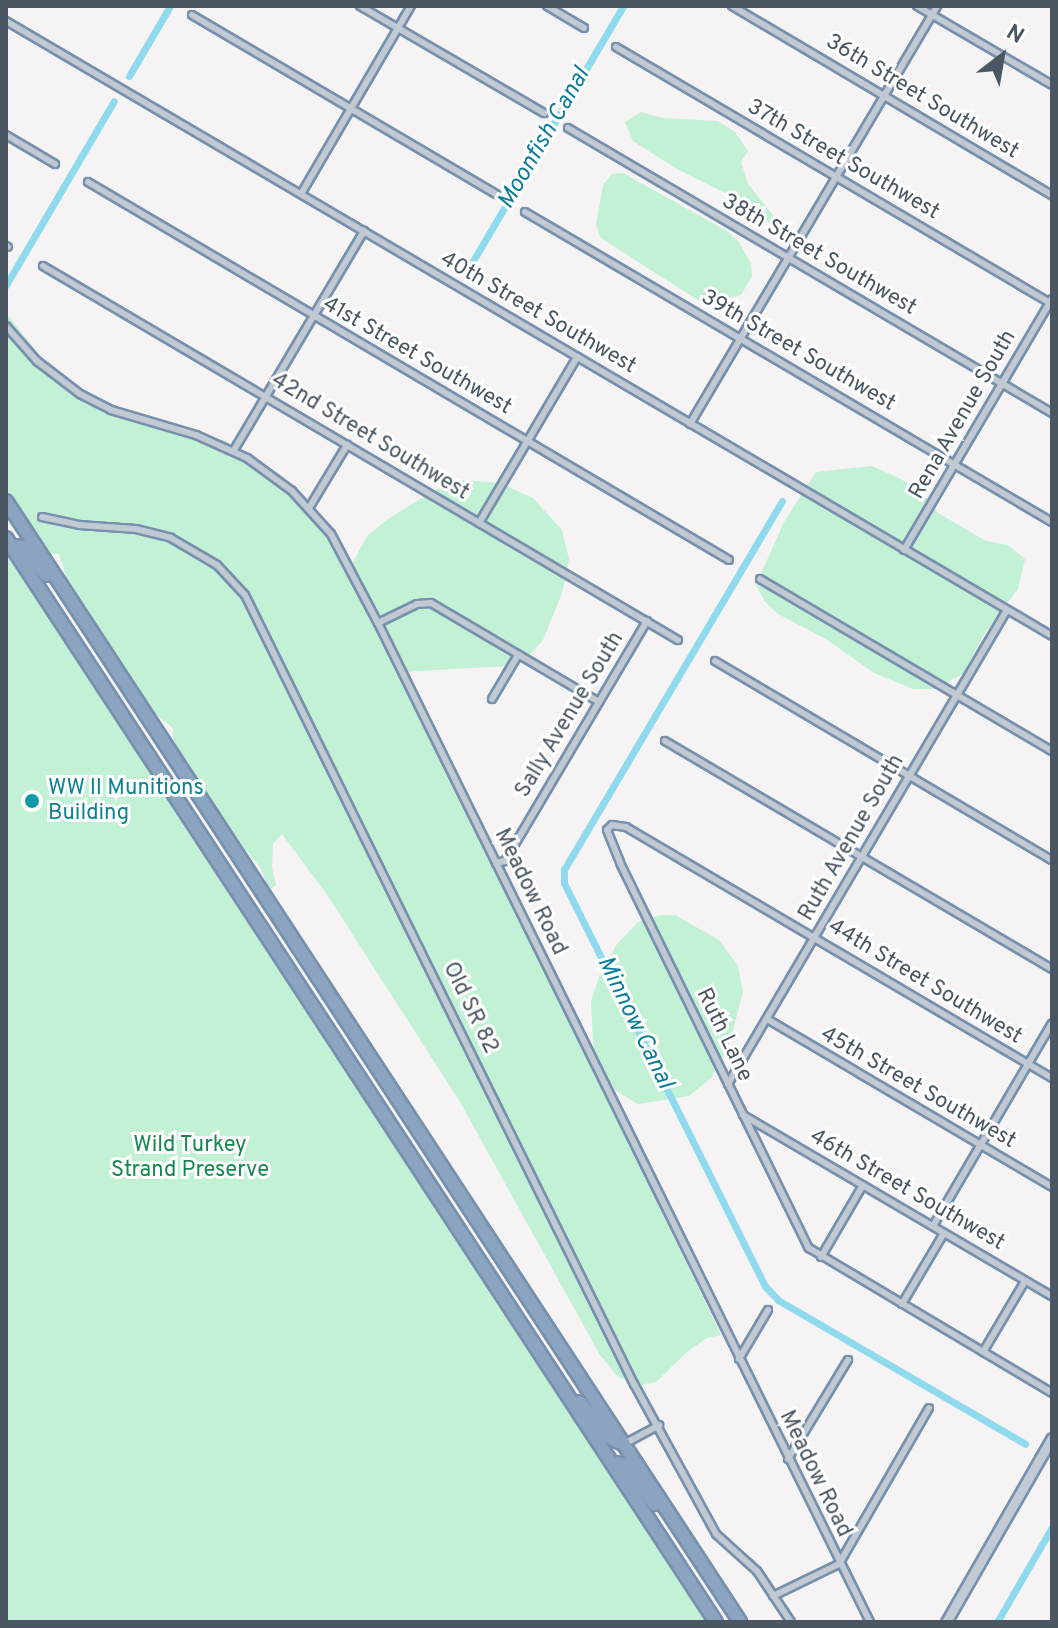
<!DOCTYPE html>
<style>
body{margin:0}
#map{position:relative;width:1058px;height:1628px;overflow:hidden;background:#f5f3f3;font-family:Overpass,sans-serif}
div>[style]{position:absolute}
.green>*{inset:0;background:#c3f1d5}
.canal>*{height:7px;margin:-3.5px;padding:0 3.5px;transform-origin:3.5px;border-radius:3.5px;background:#90daee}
.roads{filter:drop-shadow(2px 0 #7690ad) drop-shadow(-2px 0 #7690ad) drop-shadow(0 2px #7690ad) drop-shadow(0 -2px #7690ad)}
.street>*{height:6px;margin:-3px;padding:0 3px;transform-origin:3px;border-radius:3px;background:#c1cad2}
.secondary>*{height:9px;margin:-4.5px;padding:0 4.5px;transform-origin:4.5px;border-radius:4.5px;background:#c1cbd6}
.highway>*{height:12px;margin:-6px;padding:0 6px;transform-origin:6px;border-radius:6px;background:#8ba5c1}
.dots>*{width:22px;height:22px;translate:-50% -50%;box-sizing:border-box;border:4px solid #fff;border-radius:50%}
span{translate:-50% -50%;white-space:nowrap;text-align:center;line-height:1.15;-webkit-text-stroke:6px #fff;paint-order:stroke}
.street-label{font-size:22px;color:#4a5661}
.culture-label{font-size:22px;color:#0d838f}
.left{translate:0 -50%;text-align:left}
.park-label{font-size:22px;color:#17864f}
.water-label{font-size:24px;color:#0c7c9b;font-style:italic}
.frame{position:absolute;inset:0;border:8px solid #4a5661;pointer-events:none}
.north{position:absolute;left:962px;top:16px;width:80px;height:80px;-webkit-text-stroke:6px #fff;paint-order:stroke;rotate:31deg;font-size:22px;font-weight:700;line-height:32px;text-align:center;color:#4a5661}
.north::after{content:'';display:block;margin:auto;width:28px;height:36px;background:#4a5661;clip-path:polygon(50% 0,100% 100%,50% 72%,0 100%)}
</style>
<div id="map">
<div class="green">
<div style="clip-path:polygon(641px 112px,663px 118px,718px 121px,735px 132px,748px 151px,741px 162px,748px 184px,777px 220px,774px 225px,762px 220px,729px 195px,675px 168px,633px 141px,625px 122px)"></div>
<div style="clip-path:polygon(623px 173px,727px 231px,739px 242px,751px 264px,752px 276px,741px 295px,714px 302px,699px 301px,601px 238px,596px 225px,603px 185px,612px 174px)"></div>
<div style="clip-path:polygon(6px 313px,55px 375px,104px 407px,167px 428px,224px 440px,269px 467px,297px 488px,352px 564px,367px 536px,388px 519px,433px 491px,460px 480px,500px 483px,533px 498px,562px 530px,569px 559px,562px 593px,543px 640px,528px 657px,507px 666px,403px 672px,721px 1335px,707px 1338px,688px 1351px,656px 1382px,642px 1385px,618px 1377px,600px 1355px,460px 1102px,328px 896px,282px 834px,273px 844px,272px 868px,276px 885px,271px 889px,267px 884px,260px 867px,223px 823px,175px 751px,172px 727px,147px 707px,69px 585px,59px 554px,44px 553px,6px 494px)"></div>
<div style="clip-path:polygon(872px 466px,901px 479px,930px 501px,938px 513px,986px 541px,1008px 545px,1025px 559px,1018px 589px,984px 634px,964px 673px,936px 689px,913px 689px,874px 673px,826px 639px,778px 614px,765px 602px,756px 585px,784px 522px,816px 472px)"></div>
<div style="clip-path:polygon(6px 544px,712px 1622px,6px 1622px)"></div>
<div style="clip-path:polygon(659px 915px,675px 915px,719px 940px,738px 966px,743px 992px,728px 1049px,711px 1078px,689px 1096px,638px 1104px,616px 1091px,594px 1060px,591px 1001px,599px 977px,617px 944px,638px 922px)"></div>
</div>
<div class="canal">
<div style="left:129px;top:76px;width:81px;rotate:-59.6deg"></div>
<div style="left:467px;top:271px;width:308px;rotate:-59.5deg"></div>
<div style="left:6px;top:285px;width:213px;rotate:-59.6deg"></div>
<div style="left:782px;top:501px;width:428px;rotate:120.6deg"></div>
<div style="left:564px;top:869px;width:14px;rotate:90deg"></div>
<div style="left:564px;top:883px;width:450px;rotate:63.5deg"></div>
<div style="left:765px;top:1286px;width:19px;rotate:47deg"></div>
<div style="left:778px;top:1300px;width:286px;rotate:30.2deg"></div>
<div style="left:997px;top:1622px;width:110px;rotate:-59.9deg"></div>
</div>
<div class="roads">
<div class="street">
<div style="left:360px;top:6px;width:213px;rotate:30.2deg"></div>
<div style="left:547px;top:6px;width:43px;rotate:30.7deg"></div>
<div style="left:732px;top:6px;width:372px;rotate:30.6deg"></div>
<div style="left:917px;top:6px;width:156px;rotate:30.3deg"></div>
<div style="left:192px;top:15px;width:353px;rotate:30.5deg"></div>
<div style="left:6px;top:21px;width:1213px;rotate:30.45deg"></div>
<div style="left:616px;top:47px;width:506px;rotate:30.52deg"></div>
<div style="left:568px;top:128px;width:562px;rotate:30.49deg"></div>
<div style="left:6px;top:135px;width:57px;rotate:30.6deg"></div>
<div style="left:88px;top:182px;width:744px;rotate:30.53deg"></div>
<div style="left:301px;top:194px;width:218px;rotate:-59.7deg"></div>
<div style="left:525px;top:212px;width:611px;rotate:30.47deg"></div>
<div style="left:6px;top:246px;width:2px;rotate:27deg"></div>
<div style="left:43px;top:266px;width:737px;rotate:30.5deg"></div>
<div style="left:6px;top:326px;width:47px;rotate:48.5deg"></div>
<div style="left:37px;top:361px;width:54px;rotate:37.5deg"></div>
<div style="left:80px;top:394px;width:35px;rotate:27deg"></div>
<div style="left:111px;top:410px;width:89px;rotate:16.4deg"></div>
<div style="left:196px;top:435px;width:56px;rotate:24.3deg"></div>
<div style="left:247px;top:458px;width:56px;rotate:36.3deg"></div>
<div style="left:292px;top:491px;width:58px;rotate:47.8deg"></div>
<div style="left:331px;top:534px;width:101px;rotate:62.2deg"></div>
<div style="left:378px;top:623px;width:1114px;rotate:63.78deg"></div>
<div style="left:690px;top:424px;width:486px;rotate:-59.4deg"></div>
<div style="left:234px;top:450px;width:255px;rotate:-59.3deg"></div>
<div style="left:309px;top:508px;width:74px;rotate:-58.9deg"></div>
<div style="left:42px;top:517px;width:38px;rotate:12deg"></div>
<div style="left:79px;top:525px;width:57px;rotate:4deg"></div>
<div style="left:136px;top:529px;width:36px;rotate:14deg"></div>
<div style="left:171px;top:538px;width:53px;rotate:30.4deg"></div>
<div style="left:217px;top:565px;width:41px;rotate:47deg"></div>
<div style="left:245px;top:595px;width:880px;rotate:63.76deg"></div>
<div style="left:634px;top:1384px;width:171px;rotate:61.3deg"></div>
<div style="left:716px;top:1534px;width:55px;rotate:42.1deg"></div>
<div style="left:757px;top:1571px;width:61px;rotate:56.3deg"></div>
<div style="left:479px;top:523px;width:193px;rotate:-59.4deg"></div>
<div style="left:904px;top:550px;width:291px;rotate:-59.5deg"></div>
<div style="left:760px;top:579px;width:339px;rotate:30.5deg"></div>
<div style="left:378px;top:623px;width:43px;rotate:-26deg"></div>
<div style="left:417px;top:604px;width:14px;rotate:-4deg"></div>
<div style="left:431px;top:603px;width:195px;rotate:30.5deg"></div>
<div style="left:715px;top:661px;width:391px;rotate:30.6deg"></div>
<div style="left:492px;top:699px;width:51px;rotate:-59.4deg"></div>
<div style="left:665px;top:741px;width:449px;rotate:30.5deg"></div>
<div style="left:496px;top:863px;width:9px;rotate:-13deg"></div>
<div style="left:505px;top:861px;width:279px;rotate:-59.4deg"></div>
<div style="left:767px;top:1019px;width:331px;rotate:30.5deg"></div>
<div style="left:1052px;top:1078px;width:494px;rotate:-149.5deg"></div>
<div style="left:626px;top:827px;width:14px;rotate:-172deg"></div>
<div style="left:612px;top:825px;width:7px;rotate:135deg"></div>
<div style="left:607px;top:830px;width:35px;rotate:68deg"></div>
<div style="left:620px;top:863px;width:429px;rotate:63.9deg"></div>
<div style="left:809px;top:1248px;width:283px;rotate:30.8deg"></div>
<div style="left:728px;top:1084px;width:550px;rotate:-59.52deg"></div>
<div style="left:743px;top:1115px;width:358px;rotate:30.4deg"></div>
<div style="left:933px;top:1226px;width:235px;rotate:-59.6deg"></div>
<div style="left:821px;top:1257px;width:83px;rotate:-59.7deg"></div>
<div style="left:902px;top:1304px;width:82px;rotate:-59.4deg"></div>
<div style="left:983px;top:1352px;width:82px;rotate:-59.4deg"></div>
<div style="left:739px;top:1359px;width:57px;rotate:-59.4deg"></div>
<div style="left:624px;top:1444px;width:40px;rotate:-28deg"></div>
<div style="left:788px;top:1459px;width:116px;rotate:-58.8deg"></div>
<div style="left:773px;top:1596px;width:73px;rotate:-25.9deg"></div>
<div style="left:839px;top:1564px;width:180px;rotate:-60deg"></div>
</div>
<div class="secondary">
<div style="left:946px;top:1622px;width:212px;rotate:-60.1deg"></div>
</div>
<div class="highway">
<div style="left:6px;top:501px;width:1340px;rotate:56.78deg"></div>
<div style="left:6px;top:538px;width:1296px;rotate:56.78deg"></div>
<div style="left:11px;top:546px;width:12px;rotate:5deg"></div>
<div style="left:23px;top:547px;width:36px;rotate:51deg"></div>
<div style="left:580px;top:1402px;width:45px;rotate:51.3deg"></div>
<div style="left:608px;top:1437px;width:17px;rotate:24deg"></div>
<div style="left:612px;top:1463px;width:11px;rotate:5deg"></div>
<div style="left:623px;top:1464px;width:51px;rotate:52.2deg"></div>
</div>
</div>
<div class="dots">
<div style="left:32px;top:801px;background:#0f9aa8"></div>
</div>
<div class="street-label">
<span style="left:922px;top:97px;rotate:31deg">36th Street Southwest</span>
<span style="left:843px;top:160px;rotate:30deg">37th Street Southwest</span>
<span style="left:819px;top:255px;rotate:30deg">38th Street Southwest</span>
<span style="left:538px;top:313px;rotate:30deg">40th Street Southwest</span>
<span style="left:798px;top:351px;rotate:30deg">39th Street Southwest</span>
<span style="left:417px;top:356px;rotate:30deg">41st Street Southwest</span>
<span style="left:963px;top:415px;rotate:-60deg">Rena Avenue South</span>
<span style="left:370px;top:437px;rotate:31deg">42nd Street Southwest</span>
<span style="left:570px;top:715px;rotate:-59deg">Sally Avenue South</span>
<span style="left:852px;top:838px;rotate:-60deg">Ruth Avenue South</span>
<span style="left:530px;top:892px;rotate:64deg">Meadow Road</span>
<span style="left:925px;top:982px;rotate:31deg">44th Street Southwest</span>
<span style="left:470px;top:1008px;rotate:64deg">Old SR 82</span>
<span style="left:724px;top:1035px;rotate:64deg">Ruth Lane</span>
<span style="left:918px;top:1088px;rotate:30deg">45th Street Southwest</span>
<span style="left:907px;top:1190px;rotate:30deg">46th Street Southwest</span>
<span style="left:815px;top:1474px;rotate:64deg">Meadow Road</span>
</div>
<div class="culture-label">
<span class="left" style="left:48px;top:801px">WW II Munitions<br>Building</span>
</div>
<div class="park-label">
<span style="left:190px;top:1158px">Wild Turkey<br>Strand Preserve</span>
</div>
<div class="water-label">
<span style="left:545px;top:139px;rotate:-60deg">Moonfish Canal</span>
<span style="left:634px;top:1023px;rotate:64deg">Minnow Canal</span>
</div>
<div class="frame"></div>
<div class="north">N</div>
</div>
